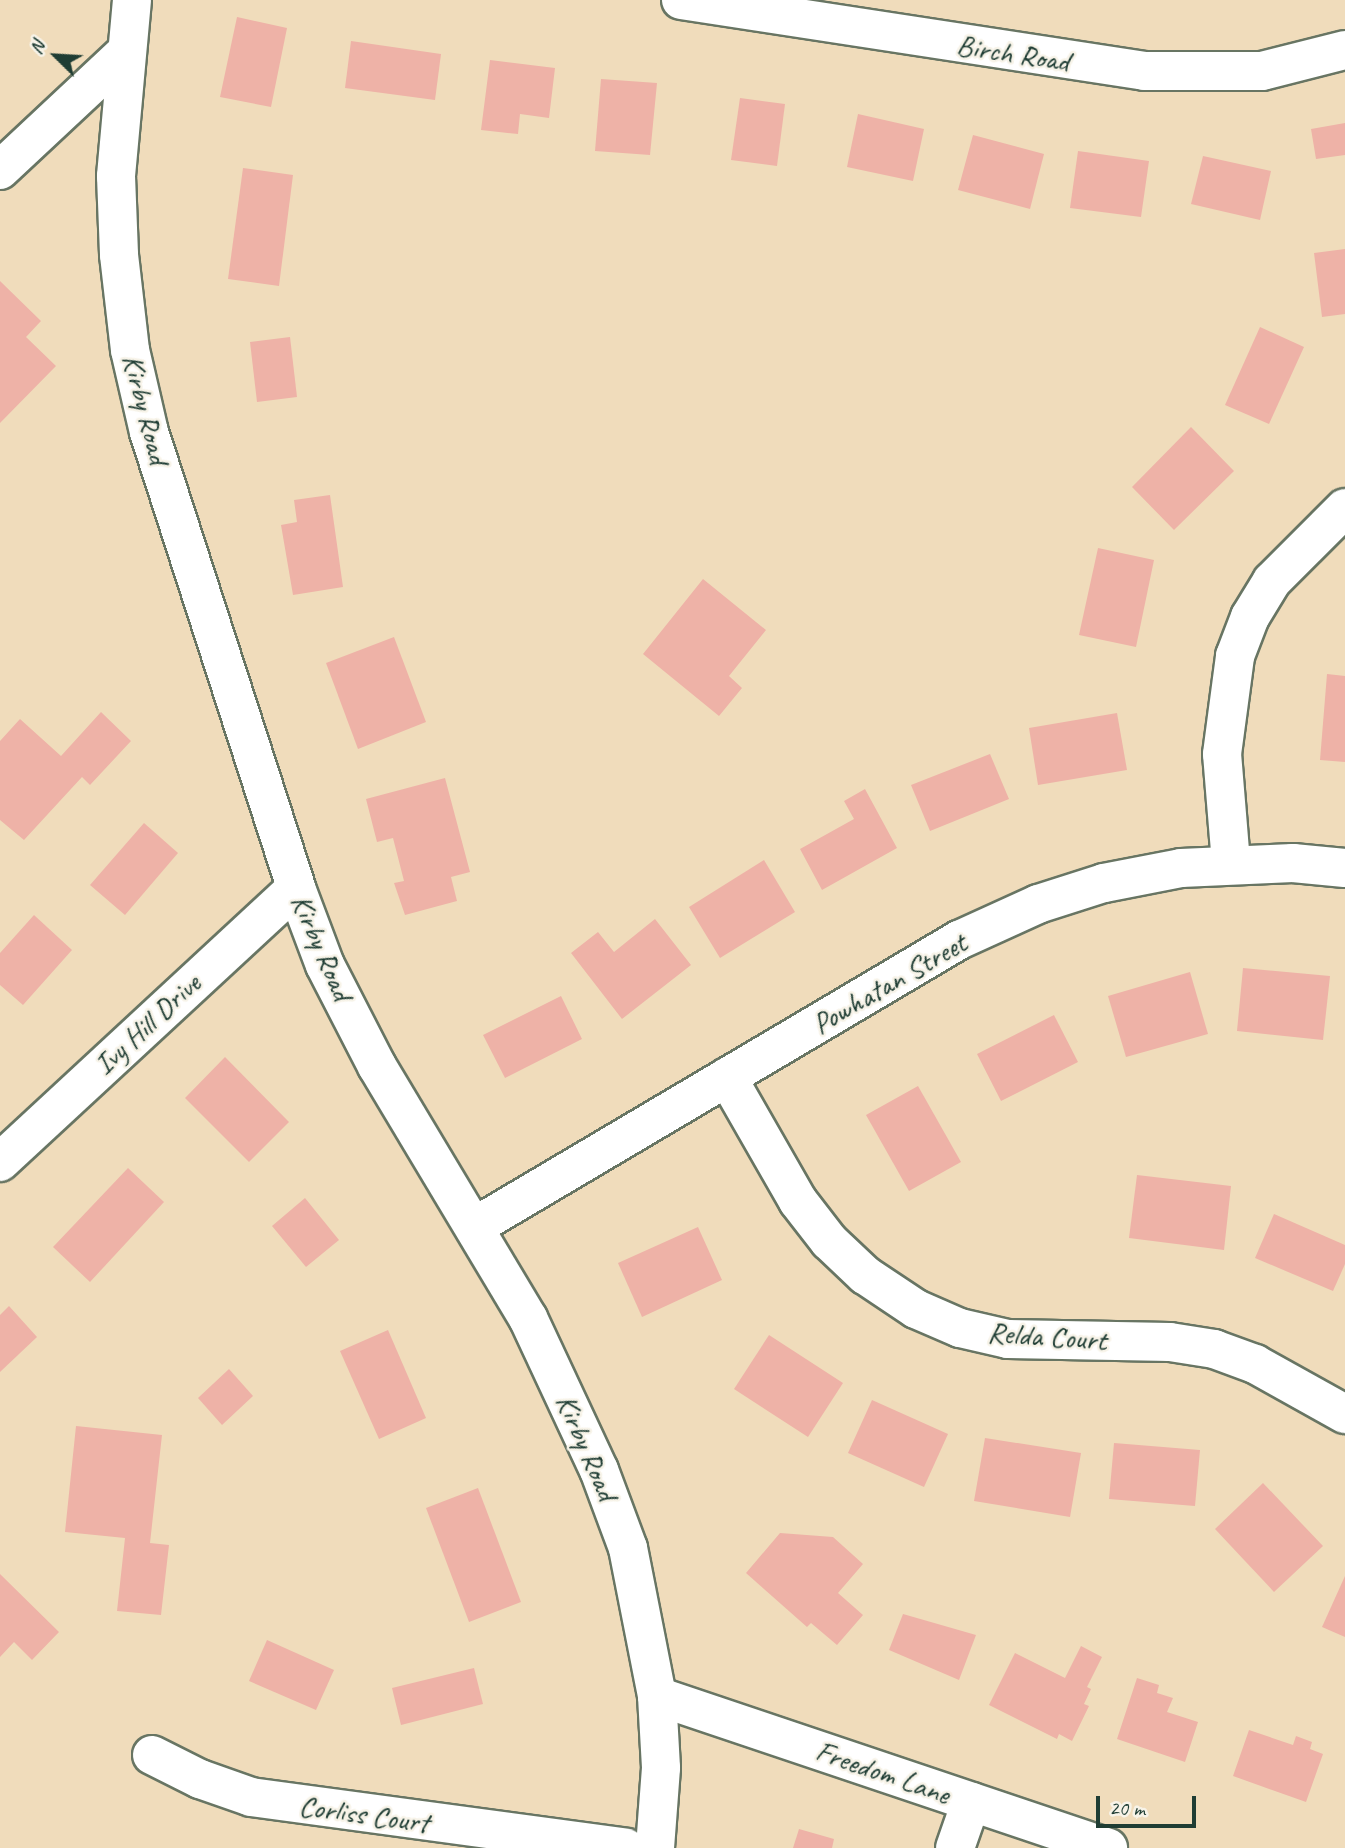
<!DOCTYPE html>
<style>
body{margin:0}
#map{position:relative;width:1345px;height:1848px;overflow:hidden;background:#f0dcbb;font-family:Caveat,sans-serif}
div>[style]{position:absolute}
.building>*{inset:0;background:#eeb2a7}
.roads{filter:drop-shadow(2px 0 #687563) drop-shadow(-2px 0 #687563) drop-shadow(0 2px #687563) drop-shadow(0 -2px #687563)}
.minor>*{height:38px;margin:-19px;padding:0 19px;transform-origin:19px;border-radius:19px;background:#fff}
.major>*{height:38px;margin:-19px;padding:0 19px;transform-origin:19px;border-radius:19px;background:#fff}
span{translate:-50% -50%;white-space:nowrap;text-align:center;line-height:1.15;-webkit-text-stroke:5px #f7f3e8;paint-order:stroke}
.street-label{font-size:30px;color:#1f3d34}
.north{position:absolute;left:21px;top:21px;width:70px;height:70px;-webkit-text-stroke:5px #f7f3e8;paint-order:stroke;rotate:294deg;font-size:19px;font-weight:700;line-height:28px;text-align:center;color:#1f3d34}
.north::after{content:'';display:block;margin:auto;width:24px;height:32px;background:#1f3d34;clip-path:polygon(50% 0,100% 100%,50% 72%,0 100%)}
.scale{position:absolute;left:1096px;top:1796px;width:100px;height:32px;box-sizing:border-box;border:4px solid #1f3d34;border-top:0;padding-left:9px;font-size:21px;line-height:24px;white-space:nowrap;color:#1f3d34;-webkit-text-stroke:5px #f7f3e8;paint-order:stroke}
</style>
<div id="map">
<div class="building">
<div style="clip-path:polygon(237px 17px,287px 28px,271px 107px,220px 97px)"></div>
<div style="clip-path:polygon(351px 41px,441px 54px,435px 100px,345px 88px)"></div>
<div style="clip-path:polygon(490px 60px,555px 68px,549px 118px,520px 114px,518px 134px,481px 130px)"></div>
<div style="clip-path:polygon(601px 79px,657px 83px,650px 155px,595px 151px)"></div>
<div style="clip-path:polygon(740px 98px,785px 104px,777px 166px,731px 160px)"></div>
<div style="clip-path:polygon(858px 114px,924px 129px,913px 181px,847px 167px)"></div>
<div style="clip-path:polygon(1345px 123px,1345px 155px,1316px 159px,1311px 129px)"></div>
<div style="clip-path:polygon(973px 135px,1044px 154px,1030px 209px,958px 190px)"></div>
<div style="clip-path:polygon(1078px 151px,1149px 161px,1141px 217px,1070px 208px)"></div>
<div style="clip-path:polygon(1203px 156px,1271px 171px,1260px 220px,1191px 204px)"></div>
<div style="clip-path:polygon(243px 168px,293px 175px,279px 286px,228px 279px)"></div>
<div style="clip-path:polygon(1345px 249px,1345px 314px,1322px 317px,1314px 253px)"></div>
<div style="clip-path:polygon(0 281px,41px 321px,26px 337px,56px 366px,0 423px)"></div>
<div style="clip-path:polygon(1260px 327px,1304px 347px,1269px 424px,1225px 405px)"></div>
<div style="clip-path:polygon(290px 337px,297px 397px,257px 402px,250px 342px)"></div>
<div style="clip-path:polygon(1191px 427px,1234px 471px,1174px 530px,1132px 487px)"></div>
<div style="clip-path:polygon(330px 495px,343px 587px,293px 595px,281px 525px,297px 522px,294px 500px)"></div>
<div style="clip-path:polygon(1098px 548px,1154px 560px,1136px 647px,1079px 635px)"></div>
<div style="clip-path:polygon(703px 579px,766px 630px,729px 676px,742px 688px,719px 716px,643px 654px)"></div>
<div style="clip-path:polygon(394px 637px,426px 722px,358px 749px,326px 663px)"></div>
<div style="clip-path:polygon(1327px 674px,1345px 676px,1345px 762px,1320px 760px)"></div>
<div style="clip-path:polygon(101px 712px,131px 741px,90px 785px,82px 777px,24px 840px,0 820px,0 741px,20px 719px,61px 756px)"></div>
<div style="clip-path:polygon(1117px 713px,1127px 770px,1038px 785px,1029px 728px)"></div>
<div style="clip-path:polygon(990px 754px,1009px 799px,930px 831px,911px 785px)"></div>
<div style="clip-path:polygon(445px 778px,470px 872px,451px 877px,457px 901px,405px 915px,394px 883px,404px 881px,393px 838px,377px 842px,366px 799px)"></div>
<div style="clip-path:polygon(865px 789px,897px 848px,822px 890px,800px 849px,854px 819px,844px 801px)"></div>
<div style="clip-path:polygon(144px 823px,178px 853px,125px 915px,90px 885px)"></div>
<div style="clip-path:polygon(764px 860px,795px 912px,720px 958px,689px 907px)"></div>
<div style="clip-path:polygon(34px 915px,72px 950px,23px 1005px,0 985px,0 953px)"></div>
<div style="clip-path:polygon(655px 919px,691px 965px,622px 1019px,571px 953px,598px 932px,614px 952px)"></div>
<div style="clip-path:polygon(1243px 968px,1330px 976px,1323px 1040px,1237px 1031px)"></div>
<div style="clip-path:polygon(1190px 972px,1208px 1034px,1126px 1057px,1108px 996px)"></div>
<div style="clip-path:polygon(561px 996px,582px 1039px,505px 1078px,483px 1035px)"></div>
<div style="clip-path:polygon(1054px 1015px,1078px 1062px,1001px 1101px,977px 1054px)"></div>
<div style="clip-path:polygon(225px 1057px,289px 1122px,249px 1162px,185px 1098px)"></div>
<div style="clip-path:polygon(918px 1086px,961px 1162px,909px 1191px,866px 1115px)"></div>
<div style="clip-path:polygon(128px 1168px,164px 1202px,90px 1282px,53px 1247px)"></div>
<div style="clip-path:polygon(1137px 1175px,1231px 1186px,1224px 1250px,1129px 1238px)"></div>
<div style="clip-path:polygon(305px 1198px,339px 1240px,306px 1267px,272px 1226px)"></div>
<div style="clip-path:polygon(1274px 1214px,1345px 1245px,1345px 1264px,1333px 1291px,1255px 1258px)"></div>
<div style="clip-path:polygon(698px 1227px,722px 1280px,642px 1317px,618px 1263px)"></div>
<div style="clip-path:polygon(9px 1306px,37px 1337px,0 1372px,0 1315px)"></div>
<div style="clip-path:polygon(388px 1330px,426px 1418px,379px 1439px,340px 1351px)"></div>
<div style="clip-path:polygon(769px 1335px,843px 1383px,808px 1437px,734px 1389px)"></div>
<div style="clip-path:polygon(229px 1369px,253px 1396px,222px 1425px,198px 1398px)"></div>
<div style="clip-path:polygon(872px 1400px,948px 1434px,924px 1487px,848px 1453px)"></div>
<div style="clip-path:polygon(76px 1426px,162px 1435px,150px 1543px,169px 1545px,161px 1615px,117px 1611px,125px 1538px,65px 1532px)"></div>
<div style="clip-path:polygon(985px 1438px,1081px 1453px,1070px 1517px,974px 1501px)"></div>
<div style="clip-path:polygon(1114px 1443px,1200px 1450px,1195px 1506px,1109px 1499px)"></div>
<div style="clip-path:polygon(1263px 1483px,1323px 1546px,1274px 1592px,1215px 1529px)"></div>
<div style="clip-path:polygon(478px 1488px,521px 1602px,469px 1622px,426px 1508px)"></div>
<div style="clip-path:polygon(780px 1533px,833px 1537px,863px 1564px,838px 1593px,863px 1615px,837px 1645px,811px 1623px,807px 1627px,746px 1573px)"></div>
<div style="clip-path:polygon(0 1574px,59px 1632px,32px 1660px,14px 1642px,0 1657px)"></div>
<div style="clip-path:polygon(1345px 1576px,1345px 1637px,1322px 1627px)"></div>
<div style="clip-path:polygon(903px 1614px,976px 1635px,959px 1680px,889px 1650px)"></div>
<div style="clip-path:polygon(267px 1640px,334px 1670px,316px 1710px,249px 1681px)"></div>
<div style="clip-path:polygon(1081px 1646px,1102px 1657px,1087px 1687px,1091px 1689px,1084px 1704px,1089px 1706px,1072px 1741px,1059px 1734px,1057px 1739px,989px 1705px,1015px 1653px,1065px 1678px)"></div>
<div style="clip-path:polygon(474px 1668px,483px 1704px,401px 1725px,392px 1688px)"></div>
<div style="clip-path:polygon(1137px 1678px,1159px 1685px,1157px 1693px,1173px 1698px,1167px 1712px,1198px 1722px,1185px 1762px,1117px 1739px)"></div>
<div style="clip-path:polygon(1249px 1730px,1293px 1745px,1296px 1736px,1312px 1742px,1310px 1749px,1323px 1754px,1306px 1802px,1233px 1776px)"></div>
<div style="clip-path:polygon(799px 1829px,834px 1839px,832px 1848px,793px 1848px)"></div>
</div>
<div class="roads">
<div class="minor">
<div style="left:681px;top:0;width:468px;rotate:8.7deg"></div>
<div style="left:1144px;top:71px;width:118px"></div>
<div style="left:1262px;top:71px;width:86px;rotate:-14.2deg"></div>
<div style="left:0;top:170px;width:173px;rotate:-43.1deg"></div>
<div style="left:1231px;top:863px;width:109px;rotate:-94.7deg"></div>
<div style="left:1222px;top:754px;width:99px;rotate:-82.4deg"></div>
<div style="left:1235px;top:656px;width:42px;rotate:-69deg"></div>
<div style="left:1250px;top:617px;width:42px;rotate:-58.6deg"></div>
<div style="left:1272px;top:581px;width:103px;rotate:-45deg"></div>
<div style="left:727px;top:1077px;width:143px;rotate:60.2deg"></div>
<div style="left:798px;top:1201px;width:51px;rotate:52.2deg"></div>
<div style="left:829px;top:1241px;width:50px;rotate:43.4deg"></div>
<div style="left:865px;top:1275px;width:61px;rotate:33.7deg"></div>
<div style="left:916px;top:1309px;width:48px;rotate:23.4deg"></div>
<div style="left:960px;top:1328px;width:49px;rotate:12.9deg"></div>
<div style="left:1008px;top:1339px;width:162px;rotate:1.1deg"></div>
<div style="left:1170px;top:1342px;width:45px;rotate:9deg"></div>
<div style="left:1214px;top:1349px;width:44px;rotate:20.1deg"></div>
<div style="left:1255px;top:1364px;width:103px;rotate:29.1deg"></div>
<div style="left:0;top:1162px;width:403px;rotate:-42.8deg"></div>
<div style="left:474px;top:1227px;width:564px;rotate:-30.62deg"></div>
<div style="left:959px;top:940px;width:87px;rotate:-24.5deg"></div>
<div style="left:1038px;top:904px;width:69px;rotate:-17.7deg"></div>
<div style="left:1104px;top:883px;width:78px;rotate:-11deg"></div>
<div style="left:1181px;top:868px;width:112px;rotate:-2.6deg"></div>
<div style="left:1293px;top:863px;width:52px;rotate:5.5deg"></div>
<div style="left:657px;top:1696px;width:476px;rotate:18.6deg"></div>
<div style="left:152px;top:1755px;width:54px;rotate:26.6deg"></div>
<div style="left:200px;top:1779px;width:54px;rotate:19.4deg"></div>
<div style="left:251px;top:1797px;width:378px;rotate:7.7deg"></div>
<div style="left:955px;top:1848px;width:49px;rotate:-70.8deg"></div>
</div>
<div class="major">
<div style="left:132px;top:0;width:177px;rotate:95.2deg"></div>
<div style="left:116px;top:176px;width:79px;rotate:87.8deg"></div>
<div style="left:119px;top:255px;width:96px;rotate:83.4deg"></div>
<div style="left:130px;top:350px;width:84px;rotate:77deg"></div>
<div style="left:149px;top:432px;width:479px;rotate:72.1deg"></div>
<div style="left:296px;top:888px;width:82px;rotate:69.4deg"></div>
<div style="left:325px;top:965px;width:114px;rotate:62.8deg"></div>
<div style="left:377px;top:1066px;width:294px;rotate:59.1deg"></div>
<div style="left:528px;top:1318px;width:168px;rotate:65deg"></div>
<div style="left:599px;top:1470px;width:83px;rotate:69.6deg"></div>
<div style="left:628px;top:1548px;width:151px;rotate:78.9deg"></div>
<div style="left:657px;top:1696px;width:72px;rotate:86.8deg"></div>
<div style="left:661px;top:1768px;width:80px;rotate:94.3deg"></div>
</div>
</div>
<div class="street-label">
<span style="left:1013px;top:53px;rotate:9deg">Birch Road</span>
<span style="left:146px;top:409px;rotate:76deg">Kirby Road</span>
<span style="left:322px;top:947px;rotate:67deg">Kirby Road</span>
<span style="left:889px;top:983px;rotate:-30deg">Powhatan Street</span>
<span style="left:147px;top:1024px;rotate:-43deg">Ivy Hill Drive</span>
<span style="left:1047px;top:1336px;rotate:4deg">Relda Court</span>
<span style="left:587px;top:1447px;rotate:67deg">Kirby Road</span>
<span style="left:883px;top:1772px;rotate:19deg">Freedom Lane</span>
<span style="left:364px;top:1814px;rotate:8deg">Corliss Court</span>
</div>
<div class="north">N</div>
<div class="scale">20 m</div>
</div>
